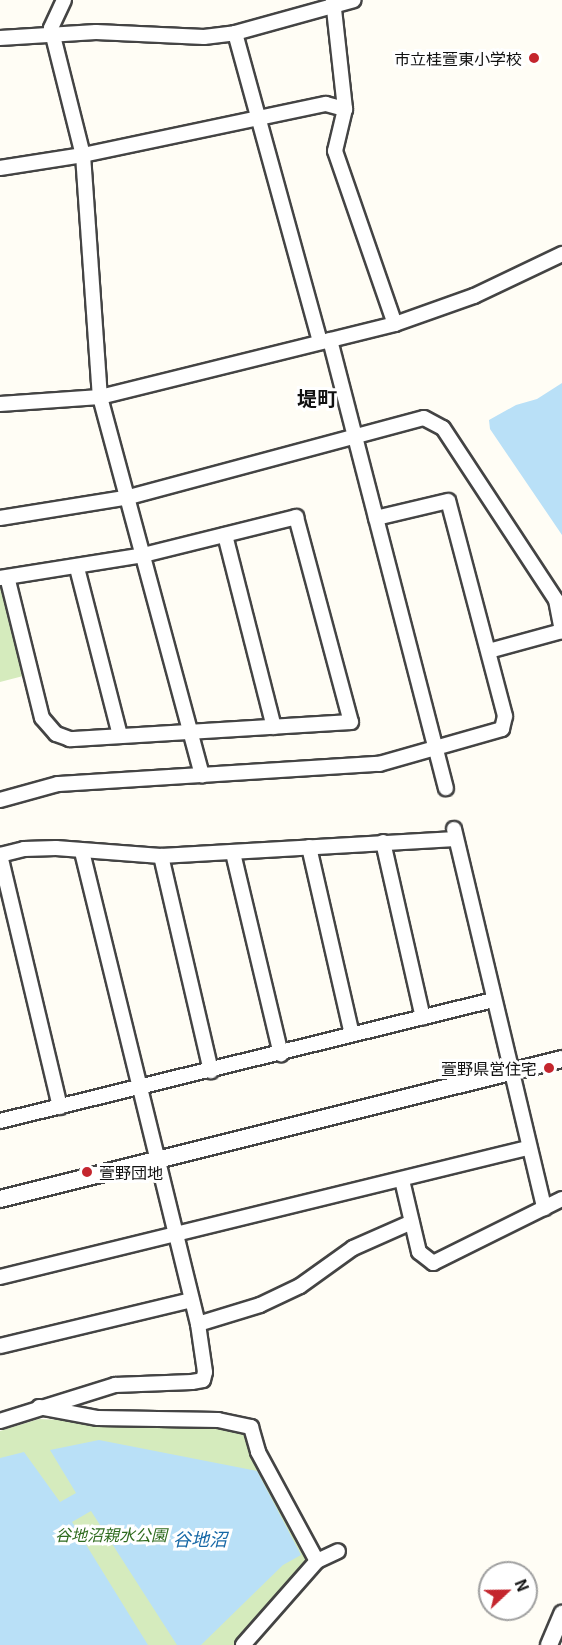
<!DOCTYPE html>
<meta charset="utf-8">
<style>
body{margin:0}
#map{position:relative;width:562px;height:1645px;overflow:hidden;background:#fffdf5;font-family:Georgia,"Noto Sans JP",serif}
div>[style]{position:absolute}
.green>*{inset:0;background:#d5ebbd}
.water>*{inset:0;background:#b9e0f7}
.roads{filter:drop-shadow(2px 0 #444) drop-shadow(-2px 0 #444) drop-shadow(0 2px #444) drop-shadow(0 -2px #444)}
.minor>*{height:14px;margin:-7px;padding:0 7px;transform-origin:7px;border-radius:7px;background:#fff}
.tertiary>*{height:16px;margin:-8px;padding:0 8px;transform-origin:8px;border-radius:8px;background:#fff}
.dots>*{width:16px;height:16px;translate:-50% -50%;box-sizing:border-box;border:3px solid #fff;border-radius:50%}
span{translate:-50% -50%;white-space:nowrap;text-align:center;line-height:1.15;-webkit-text-stroke:6px #fff;paint-order:stroke}
.poi-label{font-size:16px;color:#111}
.right{translate:-100% -50%;text-align:right}
.left{translate:0 -50%;text-align:left}
.park-label{font-size:16px;color:#2f6b1f;font-style:italic}
.water-label{font-size:18px;color:#1768a6;font-style:italic}
.quarter-label{font-size:20px;color:#111;font-weight:700}
.north{position:absolute;left:478px;top:1561px;width:60px;height:60px;box-sizing:border-box;background:#fff;border:2px solid #a0a0a0;border-radius:50%;rotate:68deg;font-size:16px;font-weight:700;line-height:24px;text-align:center;color:#111}
.north::after{content:'';display:block;margin:auto;width:21px;height:27px;background:#c4262e;clip-path:polygon(50% 0,100% 100%,50% 72%,0 100%)}
</style>
<div id="map">
<div class="green">
<div style="clip-path:polygon(0 584px,5px 588px,27px 675px,0 682px)"></div>
<div style="clip-path:polygon(39px 1419px,219px 1427px,246px 1433px,307px 1550px,308px 1559px,236px 1645px,0 1645px,0 1431px)"></div>
</div>
<div class="water">
<div style="clip-path:polygon(562px 383px,562px 535px,490px 429px,489px 420px,516px 405px,537px 399px)"></div>
<div style="clip-path:polygon(99px 1440px,257px 1471px,301px 1555px,283px 1565px,201px 1645px,177px 1645px,91px 1511px,72px 1522px,148px 1645px,0 1645px,0 1458px,24px 1452px,60px 1502px,76px 1493px,50px 1450px)"></div>
</div>
<div class="roads">
<div class="minor">
<div style="left:64px;top:0;width:31px;rotate:115deg"></div>
<div style="left:51px;top:28px;width:131px;rotate:75.9deg"></div>
<div style="left:83px;top:155px;width:243px;rotate:86deg"></div>
<div style="left:100px;top:397px;width:392px;rotate:74.9deg"></div>
<div style="left:333px;top:0;width:110px;rotate:83.7deg"></div>
<div style="left:345px;top:109px;width:43px;rotate:103.4deg"></div>
<div style="left:335px;top:151px;width:183px;rotate:70.9deg"></div>
<div style="left:235px;top:33px;width:320px;rotate:74.6deg"></div>
<div style="left:0;top:38px;width:96px;rotate:-3.6deg"></div>
<div style="left:96px;top:32px;width:108px;rotate:2.7deg"></div>
<div style="left:204px;top:37px;width:31px;rotate:-7deg"></div>
<div style="left:235px;top:33px;width:123px;rotate:-15.5deg"></div>
<div style="left:0;top:168px;width:84px;rotate:-8.9deg"></div>
<div style="left:83px;top:155px;width:248px;rotate:-11.9deg"></div>
<div style="left:326px;top:104px;width:20px;rotate:15deg"></div>
<div style="left:330px;top:340px;width:463px;rotate:75.5deg"></div>
<div style="left:0;top:404px;width:100px;rotate:-4deg"></div>
<div style="left:100px;top:397px;width:304px;rotate:-13.9deg"></div>
<div style="left:395px;top:324px;width:84px;rotate:-19.5deg"></div>
<div style="left:474px;top:296px;width:98px;rotate:-25.5deg"></div>
<div style="left:0;top:518px;width:131px;rotate:-9.2deg"></div>
<div style="left:129px;top:497px;width:305px;rotate:-15deg"></div>
<div style="left:424px;top:418px;width:21px;rotate:28deg"></div>
<div style="left:443px;top:428px;width:206px;rotate:56.7deg"></div>
<div style="left:556px;top:600px;width:32px;rotate:79deg"></div>
<div style="left:562px;top:631px;width:76px;rotate:164.7deg"></div>
<div style="left:225px;top:535px;width:198px;rotate:75.7deg"></div>
<div style="left:77px;top:568px;width:172px;rotate:75.6deg"></div>
<div style="left:0;top:578px;width:145px;rotate:-9.1deg"></div>
<div style="left:143px;top:555px;width:158px;rotate:-13.9deg"></div>
<div style="left:296px;top:517px;width:212px;rotate:75deg"></div>
<div style="left:351px;top:722px;width:282px;rotate:176.5deg"></div>
<div style="left:70px;top:739px;width:15px;rotate:-160deg"></div>
<div style="left:56px;top:734px;width:21px;rotate:-131deg"></div>
<div style="left:42px;top:718px;width:145px;rotate:-103.9deg"></div>
<div style="left:0;top:800px;width:60px;rotate:-15.4deg"></div>
<div style="left:58px;top:784px;width:322px;rotate:-3.6deg"></div>
<div style="left:379px;top:764px;width:128px;rotate:-15.9deg"></div>
<div style="left:502px;top:729px;width:13px;rotate:-77deg"></div>
<div style="left:505px;top:716px;width:222px;rotate:-104.8deg"></div>
<div style="left:448px;top:501px;width:74px;rotate:166.7deg"></div>
<div style="left:454px;top:829px;width:390px;rotate:76.6deg"></div>
<div style="left:383px;top:842px;width:180px;rotate:77.2deg"></div>
<div style="left:309px;top:847px;width:189px;rotate:77.1deg"></div>
<div style="left:233px;top:853px;width:207px;rotate:76.6deg"></div>
<div style="left:0;top:855px;width:25px;rotate:-14deg"></div>
<div style="left:24px;top:849px;width:32px;rotate:-2deg"></div>
<div style="left:56px;top:848px;width:105px;rotate:4.4deg"></div>
<div style="left:161px;top:856px;width:295px;rotate:-3.3deg"></div>
<div style="left:0;top:855px;width:259px;rotate:76.6deg"></div>
<div style="left:161px;top:856px;width:221px;rotate:76.9deg"></div>
<div style="left:0;top:1121px;width:508px;rotate:-13.79deg"></div>
<div style="left:402px;top:1180px;width:74px;rotate:76.7deg"></div>
<div style="left:419px;top:1252px;width:18px;rotate:38deg"></div>
<div style="left:433px;top:1263px;width:144px;rotate:-26.4deg"></div>
<div style="left:0;top:1277px;width:543px;rotate:-13.75deg"></div>
<div style="left:198px;top:1324px;width:65px;rotate:-17deg"></div>
<div style="left:260px;top:1305px;width:44px;rotate:-25.4deg"></div>
<div style="left:300px;top:1286px;width:65px;rotate:-35.6deg"></div>
<div style="left:353px;top:1248px;width:64px;rotate:-23.8deg"></div>
<div style="left:0;top:1346px;width:197px;rotate:-13.5deg"></div>
<div style="left:39px;top:1407px;width:60px;rotate:10.6deg"></div>
<div style="left:98px;top:1418px;width:120px;rotate:1deg"></div>
<div style="left:218px;top:1420px;width:34px;rotate:12deg"></div>
<div style="left:251px;top:1427px;width:26px;rotate:74deg"></div>
<div style="left:258px;top:1452px;width:124px;rotate:61.6deg"></div>
<div style="left:0;top:1421px;width:121px;rotate:-17.4deg"></div>
<div style="left:115px;top:1385px;width:77px;rotate:-2.2deg"></div>
<div style="left:192px;top:1382px;width:11px;rotate:-10deg"></div>
<div style="left:203px;top:1380px;width:8px;rotate:-76deg"></div>
<div style="left:205px;top:1372px;width:49px;rotate:-98.3deg"></div>
<div style="left:198px;top:1324px;width:486px;rotate:-103.8deg"></div>
<div style="left:243px;top:1645px;width:112px;rotate:-48.6deg"></div>
<div style="left:317px;top:1561px;width:23px;rotate:-25deg"></div>
</div>
<div class="tertiary">
<div style="left:0;top:1199px;width:579px;rotate:-13.99deg"></div>
<div style="left:549px;top:1645px;width:34px;rotate:-67deg"></div>
</div>
</div>
<div class="dots">
<div style="left:534px;top:58px;background:#c4262e"></div>
<div style="left:549px;top:1068px;background:#c4262e"></div>
<div style="left:87px;top:1172px;background:#c4262e"></div>
</div>
<div class="poi-label">
<span class="right" style="left:522px;top:58px">市立桂萱東小学校</span>
<span class="right" style="left:537px;top:1068px">萱野県営住宅</span>
<span class="left" style="left:99px;top:1172px">萱野団地</span>
</div>
<div class="park-label">
<span style="left:111px;top:1534px">谷地沼親水公園</span>
</div>
<div class="water-label">
<span style="left:200px;top:1538px">谷地沼</span>
</div>
<div class="quarter-label">
<span style="left:317px;top:397px">堤町</span>
</div>
<div class="north">N</div>
</div>
